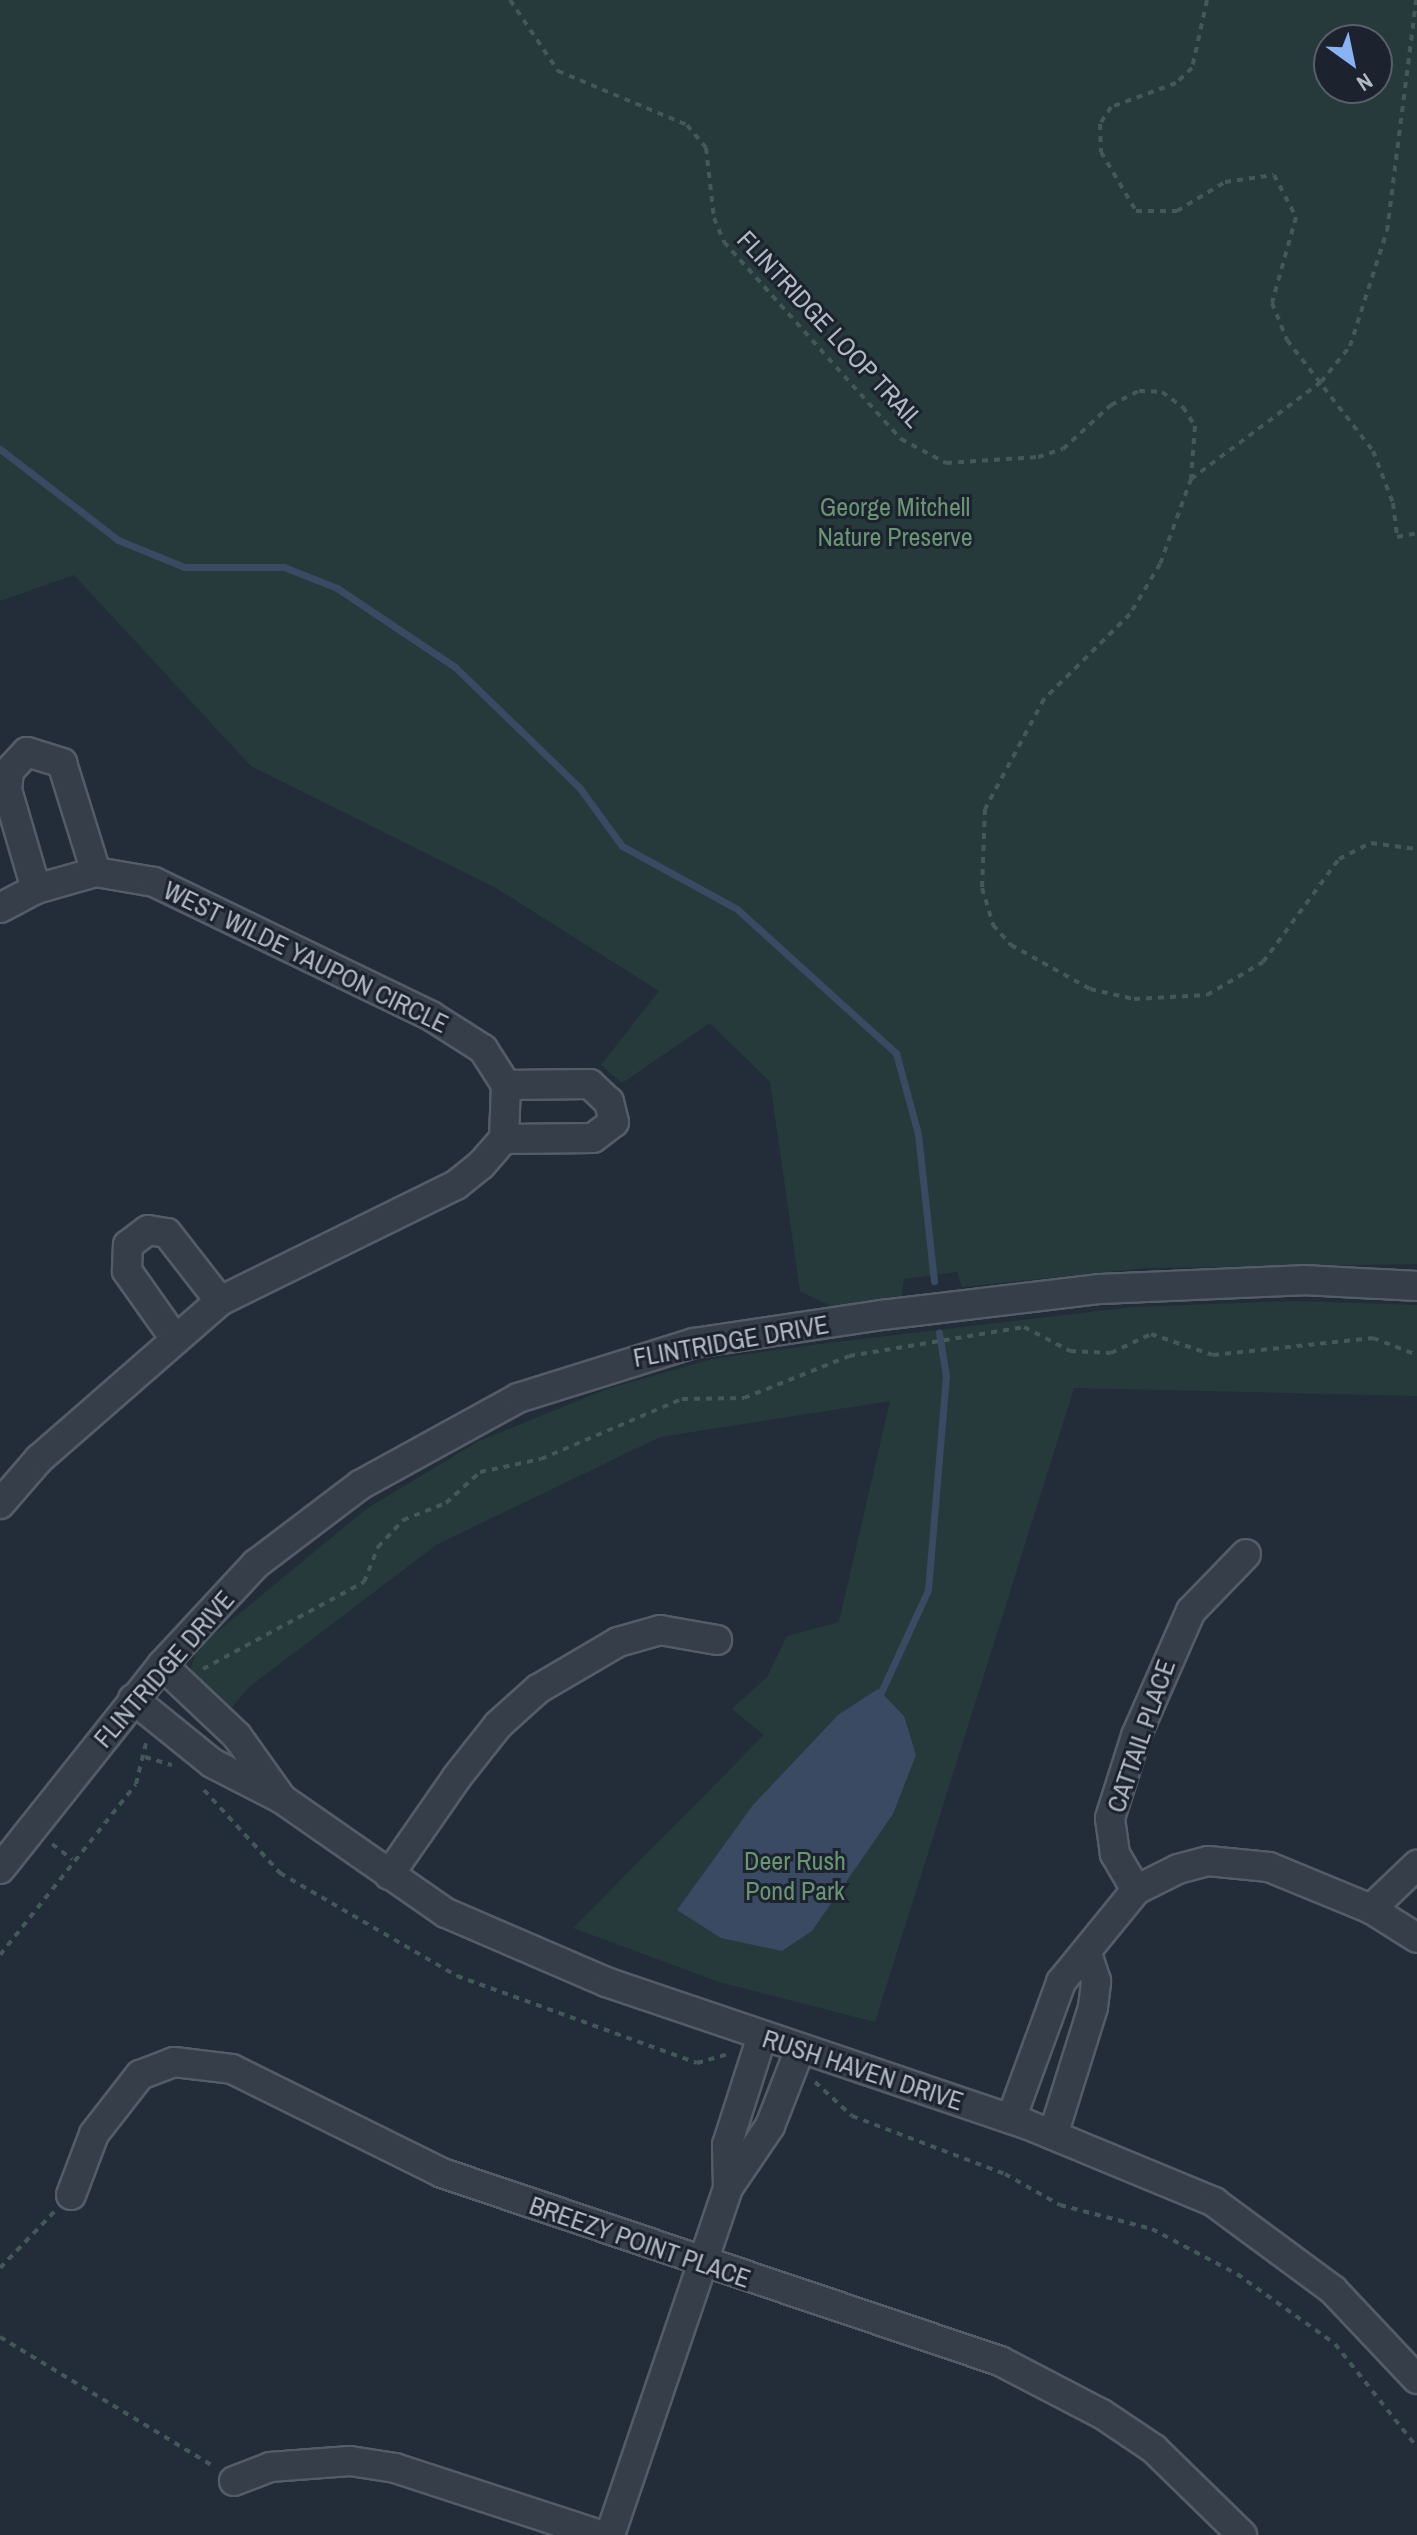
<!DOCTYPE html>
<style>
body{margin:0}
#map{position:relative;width:1417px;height:2535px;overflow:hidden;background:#232d39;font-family:"Archivo Narrow",sans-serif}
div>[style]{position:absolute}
.green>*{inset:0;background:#263a3b}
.water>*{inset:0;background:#394a62}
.stream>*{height:7px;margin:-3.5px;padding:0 3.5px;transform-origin:3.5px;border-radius:3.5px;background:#394a62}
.path>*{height:4px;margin-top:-2px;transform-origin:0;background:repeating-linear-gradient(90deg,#445759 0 6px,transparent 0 12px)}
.roads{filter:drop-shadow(2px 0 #545c67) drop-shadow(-2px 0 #545c67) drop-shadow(0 2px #545c67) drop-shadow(0 -2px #545c67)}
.minor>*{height:28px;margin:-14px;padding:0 14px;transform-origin:14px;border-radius:14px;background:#363e49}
span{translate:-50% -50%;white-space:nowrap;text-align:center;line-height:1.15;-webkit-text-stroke:6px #1c232e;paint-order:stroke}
.street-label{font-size:26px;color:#b1b9c5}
.park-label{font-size:26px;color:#699573}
.north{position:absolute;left:1313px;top:24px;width:80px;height:80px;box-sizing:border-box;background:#1c232e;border:2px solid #585f6a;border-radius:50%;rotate:147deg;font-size:22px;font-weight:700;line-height:32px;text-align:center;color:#b1b9c5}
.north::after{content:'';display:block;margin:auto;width:28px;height:36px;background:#89b4f3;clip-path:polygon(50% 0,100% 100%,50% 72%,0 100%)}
</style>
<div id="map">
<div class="green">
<div style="clip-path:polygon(evenodd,0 0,1417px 0,1417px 1264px,1145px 1268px,962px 1287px,957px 1272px,904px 1279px,902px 1296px,831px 1306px,800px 1291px,770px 1082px,710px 1023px,622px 1083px,601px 1065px,659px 991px,496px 888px,251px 766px,74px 575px,0 601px,0 0,1329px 40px,1377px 40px,1377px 88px,1329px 88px,1329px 40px)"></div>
<div style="clip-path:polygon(1294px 1301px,1417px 1305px,1417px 1396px,1074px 1388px,875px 2022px,719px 1982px,573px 1928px,764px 1735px,732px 1709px,767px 1677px,787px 1636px,839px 1622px,890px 1401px,660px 1437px,436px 1545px,249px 1687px,227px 1713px,196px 1685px,191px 1668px,197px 1649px,366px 1509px,479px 1441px,607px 1389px,712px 1359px,828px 1343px,1133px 1307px)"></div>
</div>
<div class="water">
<div style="clip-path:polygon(878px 1689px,904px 1716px,916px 1755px,893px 1814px,812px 1931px,782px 1951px,721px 1938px,677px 1910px,753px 1805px,838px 1715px)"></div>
</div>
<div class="stream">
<div style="left:0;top:449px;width:149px;rotate:37.6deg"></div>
<div style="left:118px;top:540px;width:71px;rotate:22.2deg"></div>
<div style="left:184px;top:567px;width:100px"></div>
<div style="left:284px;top:567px;width:57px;rotate:21.6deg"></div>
<div style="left:337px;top:588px;width:142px;rotate:33.8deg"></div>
<div style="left:455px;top:667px;width:173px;rotate:44.1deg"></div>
<div style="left:579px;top:787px;width:73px;rotate:53.9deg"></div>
<div style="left:622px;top:846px;width:131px;rotate:28.7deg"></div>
<div style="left:737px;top:909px;width:215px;rotate:42.2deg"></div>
<div style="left:896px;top:1053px;width:84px;rotate:74.8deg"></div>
<div style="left:918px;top:1134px;width:148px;rotate:83.8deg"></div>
<div style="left:877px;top:1701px;width:122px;rotate:-65.3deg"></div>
<div style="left:928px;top:1590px;width:215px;rotate:-85.2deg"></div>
<div style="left:946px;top:1376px;width:44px;rotate:-99.2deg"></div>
</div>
<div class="path">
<div style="left:510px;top:0;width:86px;rotate:55.9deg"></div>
<div style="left:558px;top:71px;width:140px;rotate:22.7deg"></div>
<div style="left:687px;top:125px;width:30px;rotate:50deg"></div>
<div style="left:706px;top:148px;width:70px;rotate:83.5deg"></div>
<div style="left:714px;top:218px;width:26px;rotate:67deg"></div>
<div style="left:724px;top:242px;width:265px;rotate:48.1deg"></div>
<div style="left:901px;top:439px;width:51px;rotate:28.1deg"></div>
<div style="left:946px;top:463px;width:92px;rotate:-3.7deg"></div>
<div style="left:1038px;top:457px;width:26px;rotate:-18deg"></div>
<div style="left:1063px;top:449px;width:65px;rotate:-42.5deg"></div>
<div style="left:1111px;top:405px;width:31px;rotate:-27deg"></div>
<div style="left:1139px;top:391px;width:23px;rotate:2deg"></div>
<div style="left:1162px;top:392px;width:26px;rotate:36deg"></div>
<div style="left:1183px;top:407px;width:22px;rotate:58deg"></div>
<div style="left:1195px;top:426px;width:53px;rotate:94.3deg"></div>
<div style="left:1191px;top:479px;width:90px;rotate:110deg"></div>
<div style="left:1160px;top:564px;width:58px;rotate:121deg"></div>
<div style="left:1130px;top:614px;width:121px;rotate:135.3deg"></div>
<div style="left:1044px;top:699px;width:125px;rotate:118.2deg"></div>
<div style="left:985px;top:809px;width:79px;rotate:92.2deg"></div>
<div style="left:982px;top:888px;width:39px;rotate:73deg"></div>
<div style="left:993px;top:925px;width:27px;rotate:48deg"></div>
<div style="left:1011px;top:945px;width:90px;rotate:29.1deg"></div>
<div style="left:1090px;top:989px;width:45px;rotate:12.8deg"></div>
<div style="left:1134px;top:999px;width:73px;rotate:-3.1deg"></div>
<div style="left:1207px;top:995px;width:65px;rotate:-30.5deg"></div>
<div style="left:1263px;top:962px;width:128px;rotate:-53.6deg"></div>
<div style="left:1339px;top:859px;width:36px;rotate:-27deg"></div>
<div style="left:1371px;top:843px;width:46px;rotate:7.4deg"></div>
<div style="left:1207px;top:0;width:70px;rotate:102.4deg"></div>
<div style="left:1192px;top:68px;width:22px;rotate:137deg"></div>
<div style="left:1176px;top:83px;width:69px;rotate:159.7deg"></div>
<div style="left:1111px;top:107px;width:20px;rotate:123deg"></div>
<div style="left:1100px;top:124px;width:28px;rotate:88deg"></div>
<div style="left:1101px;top:152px;width:69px;rotate:59.3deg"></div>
<div style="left:1136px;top:211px;width:41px"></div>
<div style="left:1177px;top:211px;width:56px;rotate:-31.1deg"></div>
<div style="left:1225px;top:182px;width:49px;rotate:-8.1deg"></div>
<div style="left:1274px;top:175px;width:47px;rotate:62.4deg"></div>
<div style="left:1296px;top:217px;width:89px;rotate:105.6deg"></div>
<div style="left:1272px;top:303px;width:40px;rotate:68deg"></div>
<div style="left:1287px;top:340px;width:140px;rotate:52.2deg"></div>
<div style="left:1373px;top:451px;width:56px;rotate:69deg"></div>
<div style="left:1393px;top:503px;width:34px;rotate:83deg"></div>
<div style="left:1397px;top:537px;width:20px;rotate:-11deg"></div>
<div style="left:1191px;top:479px;width:162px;rotate:-36.7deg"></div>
<div style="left:1321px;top:382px;width:46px;rotate:-51.1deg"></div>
<div style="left:1350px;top:346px;width:121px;rotate:-72.2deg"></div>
<div style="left:1387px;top:231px;width:233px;rotate:-82.8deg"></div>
<div style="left:203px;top:1669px;width:183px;rotate:-28.4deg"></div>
<div style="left:364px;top:1582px;width:38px;rotate:-68deg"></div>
<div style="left:378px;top:1547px;width:37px;rotate:-47deg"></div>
<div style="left:403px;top:1520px;width:46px;rotate:-21.6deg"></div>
<div style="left:446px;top:1503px;width:46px;rotate:-42.4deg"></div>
<div style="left:480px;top:1472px;width:62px;rotate:-12deg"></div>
<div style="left:541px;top:1459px;width:153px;rotate:-23.1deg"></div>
<div style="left:682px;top:1399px;width:62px;rotate:-0.9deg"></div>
<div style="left:744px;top:1398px;width:113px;rotate:-21.8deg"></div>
<div style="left:849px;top:1356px;width:177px;rotate:-9.4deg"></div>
<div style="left:1024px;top:1327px;width:52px;rotate:27.6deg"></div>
<div style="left:1070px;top:1351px;width:41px;rotate:2.8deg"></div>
<div style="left:1111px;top:1353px;width:44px;rotate:-25.4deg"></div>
<div style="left:1151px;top:1334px;width:65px;rotate:18.7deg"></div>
<div style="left:1213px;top:1355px;width:161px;rotate:-6.1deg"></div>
<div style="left:1373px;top:1338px;width:47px;rotate:21.1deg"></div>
<div style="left:145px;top:1757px;width:28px;rotate:17deg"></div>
<div style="left:204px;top:1790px;width:113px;rotate:47.5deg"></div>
<div style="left:280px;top:1873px;width:205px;rotate:30.2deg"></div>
<div style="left:457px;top:1976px;width:255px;rotate:19.9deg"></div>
<div style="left:697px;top:2063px;width:33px;rotate:-16deg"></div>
<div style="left:52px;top:1844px;width:25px;rotate:37deg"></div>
<div style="left:0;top:1955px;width:218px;rotate:-51.5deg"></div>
<div style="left:136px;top:1784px;width:42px;rotate:-76.3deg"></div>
<div style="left:815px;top:2082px;width:50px;rotate:42.6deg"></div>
<div style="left:852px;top:2116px;width:164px;rotate:20.8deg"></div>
<div style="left:1005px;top:2174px;width:63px;rotate:29.4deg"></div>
<div style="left:1060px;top:2205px;width:95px;rotate:14.6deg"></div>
<div style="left:1152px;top:2229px;width:96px;rotate:27.9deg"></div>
<div style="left:1237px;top:2274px;width:120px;rotate:35.5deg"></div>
<div style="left:1335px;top:2344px;width:132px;rotate:51.5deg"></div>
<div style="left:0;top:2268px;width:78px;rotate:-46deg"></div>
<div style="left:0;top:2337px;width:249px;rotate:31.2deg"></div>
</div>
<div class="roads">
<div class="minor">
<div style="left:36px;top:889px;width:103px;rotate:-106.3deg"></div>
<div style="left:7px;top:790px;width:19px;rotate:-84deg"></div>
<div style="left:9px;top:771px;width:26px;rotate:-47deg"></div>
<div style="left:27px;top:752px;width:37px;rotate:17deg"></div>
<div style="left:62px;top:763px;width:114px;rotate:72.7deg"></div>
<div style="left:0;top:908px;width:41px;rotate:-27.8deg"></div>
<div style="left:36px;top:889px;width:62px;rotate:-15.8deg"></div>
<div style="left:96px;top:872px;width:59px;rotate:9.8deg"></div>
<div style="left:154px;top:882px;width:308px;rotate:25.8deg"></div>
<div style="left:431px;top:1016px;width:62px;rotate:32.4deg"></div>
<div style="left:483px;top:1049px;width:43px;rotate:57.4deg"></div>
<div style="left:504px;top:1139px;width:89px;rotate:-0.6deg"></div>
<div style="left:593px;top:1138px;width:26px;rotate:-37deg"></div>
<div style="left:614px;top:1122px;width:21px;rotate:-104deg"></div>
<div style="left:609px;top:1102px;width:26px;rotate:-137deg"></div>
<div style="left:590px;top:1084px;width:84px;rotate:179.3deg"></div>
<div style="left:173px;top:1336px;width:80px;rotate:-125.3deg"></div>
<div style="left:127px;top:1271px;width:26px;rotate:-88deg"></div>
<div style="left:128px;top:1245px;width:25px;rotate:-37deg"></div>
<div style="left:148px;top:1230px;width:19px;rotate:9deg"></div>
<div style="left:167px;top:1233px;width:86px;rotate:52.1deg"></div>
<div style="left:0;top:1504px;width:60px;rotate:-49.1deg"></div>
<div style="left:39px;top:1459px;width:240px;rotate:-41.1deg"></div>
<div style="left:220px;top:1301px;width:263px;rotate:-26.2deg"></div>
<div style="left:456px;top:1185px;width:32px;rotate:-39deg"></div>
<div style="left:481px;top:1165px;width:35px;rotate:-49deg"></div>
<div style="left:504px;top:1139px;width:54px;rotate:-87.9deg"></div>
<div style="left:162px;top:1665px;width:103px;rotate:43.4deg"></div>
<div style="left:237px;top:1736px;width:77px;rotate:54.5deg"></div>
<div style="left:133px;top:1699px;width:102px;rotate:39deg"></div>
<div style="left:212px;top:1763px;width:79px;rotate:27.2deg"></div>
<div style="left:282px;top:1799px;width:200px;rotate:34.8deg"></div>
<div style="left:446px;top:1913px;width:174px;rotate:23.3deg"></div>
<div style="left:606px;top:1982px;width:443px;rotate:18.7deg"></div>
<div style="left:1026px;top:2124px;width:204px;rotate:22.5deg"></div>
<div style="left:1214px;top:2202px;width:148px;rotate:36.5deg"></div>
<div style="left:1333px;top:2290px;width:122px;rotate:46.7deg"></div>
<div style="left:0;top:1869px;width:260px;rotate:-51.5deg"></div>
<div style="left:162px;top:1665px;width:138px;rotate:-47.1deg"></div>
<div style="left:256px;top:1564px;width:131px;rotate:-37.2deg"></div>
<div style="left:360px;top:1485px;width:180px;rotate:-28.8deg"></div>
<div style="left:518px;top:1398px;width:184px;rotate:-17.4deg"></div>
<div style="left:694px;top:1343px;width:190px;rotate:-8.5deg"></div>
<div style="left:882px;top:1315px;width:220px;rotate:-6.8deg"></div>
<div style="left:1100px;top:1289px;width:203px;rotate:-2.5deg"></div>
<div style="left:1303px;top:1280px;width:114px;rotate:3deg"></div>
<div style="left:389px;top:1875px;width:119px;rotate:-55.2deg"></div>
<div style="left:457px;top:1777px;width:66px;rotate:-51.7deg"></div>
<div style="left:498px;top:1725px;width:54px;rotate:-42deg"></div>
<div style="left:538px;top:1689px;width:93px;rotate:-30.4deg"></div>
<div style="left:618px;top:1642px;width:44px;rotate:-15.9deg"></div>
<div style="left:660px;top:1630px;width:58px;rotate:10deg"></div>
<div style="left:1136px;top:1890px;width:42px;rotate:-120.3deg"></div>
<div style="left:1115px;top:1854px;width:36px;rotate:-98deg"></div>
<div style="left:1110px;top:1818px;width:86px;rotate:-72.4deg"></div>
<div style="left:1136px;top:1736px;width:137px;rotate:-66.3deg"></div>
<div style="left:1191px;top:1611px;width:79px;rotate:-46deg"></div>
<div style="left:1371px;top:1909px;width:64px;rotate:-43.7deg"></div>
<div style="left:1011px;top:2119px;width:146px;rotate:-69.9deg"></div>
<div style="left:1061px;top:1982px;width:119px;rotate:-50.8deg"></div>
<div style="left:1136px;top:1890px;width:47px;rotate:-26.6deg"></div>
<div style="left:1178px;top:1869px;width:31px;rotate:-15deg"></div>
<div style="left:1208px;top:1861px;width:61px;rotate:5.6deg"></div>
<div style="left:1269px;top:1867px;width:110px;rotate:22.4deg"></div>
<div style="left:1371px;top:1909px;width:54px;rotate:32.2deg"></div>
<div style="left:1053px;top:2135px;width:134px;rotate:-72.6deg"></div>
<div style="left:1093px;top:2007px;width:26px;rotate:-83deg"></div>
<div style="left:1096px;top:1981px;width:26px;rotate:-108deg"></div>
<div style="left:728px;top:2188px;width:43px;rotate:-91.3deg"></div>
<div style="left:727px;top:2145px;width:114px;rotate:-72.2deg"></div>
<div style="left:71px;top:2195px;width:65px;rotate:-69.3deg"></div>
<div style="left:94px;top:2134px;width:75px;rotate:-52.1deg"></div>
<div style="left:140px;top:2075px;width:36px;rotate:-21deg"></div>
<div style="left:174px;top:2062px;width:58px;rotate:6.9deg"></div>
<div style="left:232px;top:2069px;width:234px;rotate:26.3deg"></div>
<div style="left:442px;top:2173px;width:589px;rotate:18.62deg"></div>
<div style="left:1000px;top:2361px;width:115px;rotate:27.5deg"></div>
<div style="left:1102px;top:2414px;width:63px;rotate:33.9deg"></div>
<div style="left:1154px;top:2449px;width:123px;rotate:44.3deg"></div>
<div style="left:234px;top:2481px;width:39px;rotate:-21deg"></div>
<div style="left:270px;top:2467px;width:80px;rotate:-4.3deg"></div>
<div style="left:350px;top:2461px;width:46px;rotate:8.8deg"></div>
<div style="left:395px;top:2468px;width:216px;rotate:18.1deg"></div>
<div style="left:610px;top:2535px;width:367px;rotate:-71.2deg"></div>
<div style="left:728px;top:2188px;width:75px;rotate:-55.9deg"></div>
<div style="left:770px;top:2126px;width:83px;rotate:-68.7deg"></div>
</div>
</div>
<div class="street-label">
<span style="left:830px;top:329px;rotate:47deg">FLINTRIDGE LOOP TRAIL</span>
<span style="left:306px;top:957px;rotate:26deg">WEST WILDE YAUPON CIRCLE</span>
<span style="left:731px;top:1341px;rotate:-10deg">FLINTRIDGE DRIVE</span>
<span style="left:164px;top:1669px;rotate:-49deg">FLINTRIDGE DRIVE</span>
<span style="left:1141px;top:1736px;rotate:-71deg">CATTAIL PLACE</span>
<span style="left:863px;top:2070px;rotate:18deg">RUSH HAVEN DRIVE</span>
<span style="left:640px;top:2242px;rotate:19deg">BREEZY POINT PLACE</span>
</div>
<div class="park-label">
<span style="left:895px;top:522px">George Mitchell<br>Nature Preserve</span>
<span style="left:795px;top:1876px">Deer Rush<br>Pond Park</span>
</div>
<div class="north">N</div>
</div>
